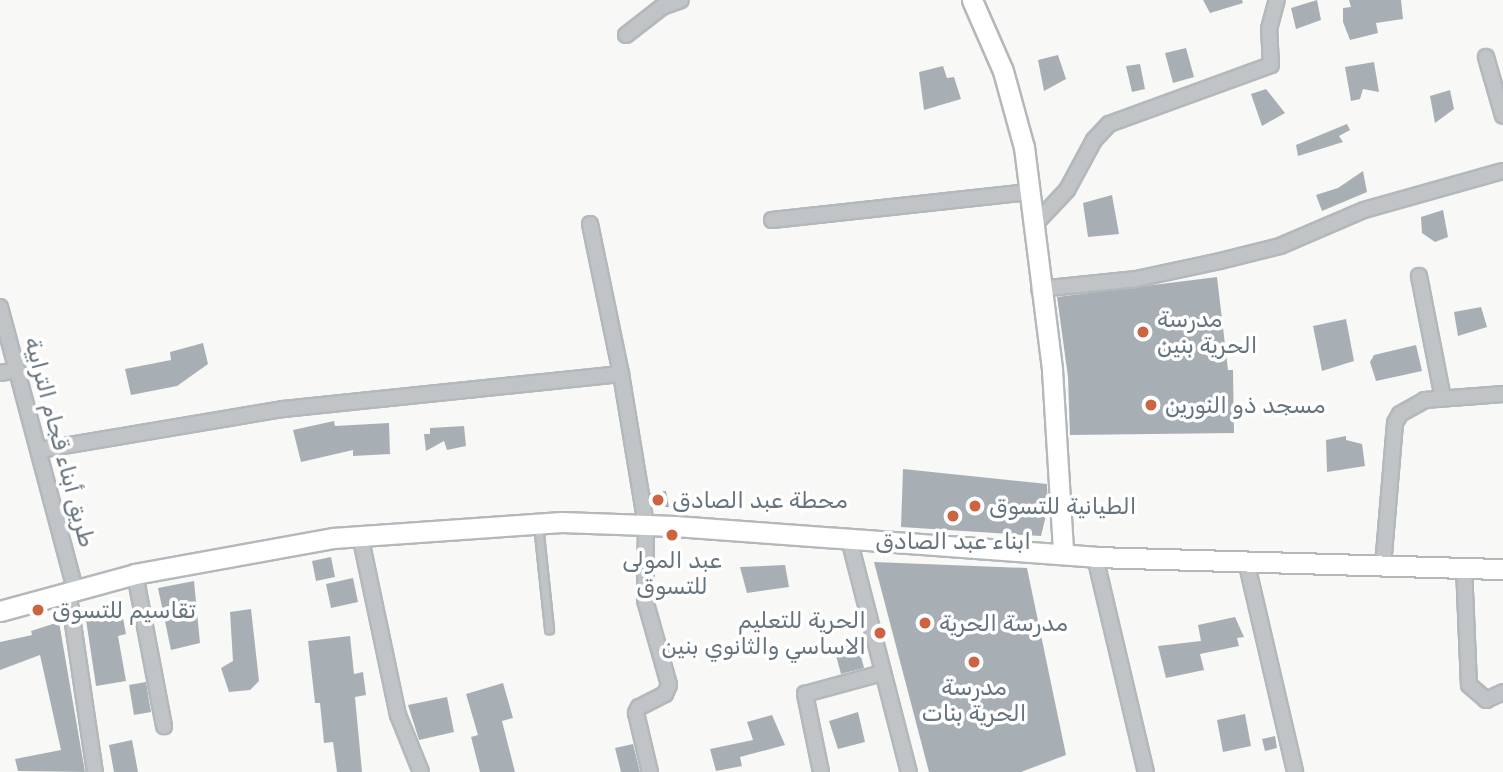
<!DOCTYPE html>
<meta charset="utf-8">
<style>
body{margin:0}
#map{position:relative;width:1503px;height:772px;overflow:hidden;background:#f8f8f6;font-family:Rubik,"Noto Naskh Arabic",sans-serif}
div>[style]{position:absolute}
.building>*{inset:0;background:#a8afb4}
.roads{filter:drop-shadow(2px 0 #b3b8bb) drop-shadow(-2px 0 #b3b8bb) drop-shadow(0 2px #b3b8bb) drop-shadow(0 -2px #b3b8bb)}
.lane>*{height:7px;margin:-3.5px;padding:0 3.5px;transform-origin:3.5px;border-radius:3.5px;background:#c0c4c7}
.street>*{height:14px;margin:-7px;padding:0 7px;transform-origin:7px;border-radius:7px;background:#c0c4c7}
.secondary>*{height:19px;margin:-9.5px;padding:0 9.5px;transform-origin:9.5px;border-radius:9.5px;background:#fff}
.dots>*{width:19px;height:19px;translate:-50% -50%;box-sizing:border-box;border:4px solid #fff;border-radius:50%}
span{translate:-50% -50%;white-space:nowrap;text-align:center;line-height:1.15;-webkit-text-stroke:7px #fff;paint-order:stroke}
.poi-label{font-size:23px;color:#66747d}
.left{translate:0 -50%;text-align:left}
.right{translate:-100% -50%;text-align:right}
.street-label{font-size:23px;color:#66747d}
</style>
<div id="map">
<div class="building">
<div style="clip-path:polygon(1203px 0,1242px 0,1243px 3px,1210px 13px)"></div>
<div style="clip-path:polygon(1317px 0,1321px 20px,1296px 29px,1291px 8px)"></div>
<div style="clip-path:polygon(1349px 0,1401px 0,1403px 19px,1376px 23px,1378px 33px,1350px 40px,1343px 22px,1343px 8px,1351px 7px)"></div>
<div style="clip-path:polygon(1186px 48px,1194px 77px,1173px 83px,1165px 53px)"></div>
<div style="clip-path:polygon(1058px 55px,1066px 79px,1044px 91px,1038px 60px)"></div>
<div style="clip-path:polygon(1374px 62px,1379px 92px,1363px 89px,1360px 99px,1351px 101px,1345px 67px)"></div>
<div style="clip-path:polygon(1140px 64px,1145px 89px,1132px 92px,1126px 66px)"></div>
<div style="clip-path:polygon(943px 66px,947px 78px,954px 77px,961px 99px,924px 110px,919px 72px)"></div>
<div style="clip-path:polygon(1266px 89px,1285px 113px,1262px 126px,1251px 94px)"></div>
<div style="clip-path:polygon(1450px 90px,1454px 109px,1435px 123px,1430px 96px)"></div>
<div style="clip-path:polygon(1347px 124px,1350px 130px,1339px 136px,1343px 142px,1298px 156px,1296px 145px)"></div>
<div style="clip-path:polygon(1363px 171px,1367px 192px,1322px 211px,1316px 195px,1338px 188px)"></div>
<div style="clip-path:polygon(1112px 195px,1119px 234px,1088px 237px,1083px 203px)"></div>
<div style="clip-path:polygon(1443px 210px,1448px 237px,1435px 242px,1422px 233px,1421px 217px)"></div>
<div style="clip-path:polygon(1217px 277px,1228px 370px,1233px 370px,1234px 433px,1070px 435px,1068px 377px,1057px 297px)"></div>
<div style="clip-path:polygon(1481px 307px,1487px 327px,1458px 336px,1454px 312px)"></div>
<div style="clip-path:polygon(1346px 319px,1354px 361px,1322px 371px,1313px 326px)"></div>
<div style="clip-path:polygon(203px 343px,208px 364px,177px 386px,131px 395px,125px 369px,171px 360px,170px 352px)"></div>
<div style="clip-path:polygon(1416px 345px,1422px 371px,1376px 381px,1370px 362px,1374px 355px)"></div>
<div style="clip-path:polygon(334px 421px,335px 426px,389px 423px,390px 454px,353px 456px,353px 450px,301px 462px,293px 430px)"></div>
<div style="clip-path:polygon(464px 426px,466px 446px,447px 450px,444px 441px,426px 451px,424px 434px,430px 434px,430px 428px)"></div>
<div style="clip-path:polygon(1346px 436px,1346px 440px,1362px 444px,1365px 466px,1327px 472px,1326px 440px)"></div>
<div style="clip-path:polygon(903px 469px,1047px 484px,1048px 507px,1041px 536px,901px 527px)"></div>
<div style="clip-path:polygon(666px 491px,669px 507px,653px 507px,650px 493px)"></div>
<div style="clip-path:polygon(331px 557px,335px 577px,316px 581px,312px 561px)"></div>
<div style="clip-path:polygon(874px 562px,1027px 568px,1066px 755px,1021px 772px,929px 772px)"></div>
<div style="clip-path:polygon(785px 565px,789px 587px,747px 593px,740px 567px)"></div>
<div style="clip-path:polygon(353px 578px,358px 602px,331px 608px,326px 584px)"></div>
<div style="clip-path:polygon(194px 581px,200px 643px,171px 650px,158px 588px)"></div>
<div style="clip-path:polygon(121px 608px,126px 634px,118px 636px,126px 681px,96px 686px,85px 613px)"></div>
<div style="clip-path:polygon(251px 609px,259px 681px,250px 690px,229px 692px,221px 668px,233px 661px,230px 612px)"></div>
<div style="clip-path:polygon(1235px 617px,1244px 637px,1237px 638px,1239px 646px,1200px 654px,1204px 670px,1166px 678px,1158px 646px,1201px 641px,1198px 625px)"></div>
<div style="clip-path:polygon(59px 622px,85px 772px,18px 771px,15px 759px,61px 750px,40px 655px,0 670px,0 642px,32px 635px,31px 631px)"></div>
<div style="clip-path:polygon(350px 636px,354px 674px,363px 672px,366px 695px,355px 697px,362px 772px,337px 772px,333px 742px,324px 743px,320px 703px,315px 703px,308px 641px)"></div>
<div style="clip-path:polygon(857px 641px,864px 668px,841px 674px,834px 648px)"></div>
<div style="clip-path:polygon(146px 682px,151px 712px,134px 715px,129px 685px)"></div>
<div style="clip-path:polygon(503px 683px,513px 718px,502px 721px,515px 772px,480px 772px,471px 737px,478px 735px,466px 694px)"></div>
<div style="clip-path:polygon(447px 697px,454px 732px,419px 740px,408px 705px)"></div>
<div style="clip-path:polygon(858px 712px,865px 742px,838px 749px,829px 721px)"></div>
<div style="clip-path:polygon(1245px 714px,1251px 746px,1223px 752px,1217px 720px)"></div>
<div style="clip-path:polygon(772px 715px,785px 745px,740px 757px,742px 766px,716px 771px,710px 749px,753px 740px,747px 722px)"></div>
<div style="clip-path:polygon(1275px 736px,1277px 748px,1265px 751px,1262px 739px)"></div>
<div style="clip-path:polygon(132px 740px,138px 772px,114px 772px,109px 745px)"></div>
<div style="clip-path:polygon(633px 744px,640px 772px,621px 772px,615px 748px)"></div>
</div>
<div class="roads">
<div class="lane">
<div style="left:538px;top:524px;width:106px;rotate:84deg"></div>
</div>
<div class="street">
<div style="left:626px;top:35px;width:46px;rotate:-37.9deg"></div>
<div style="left:662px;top:7px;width:20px;rotate:-20deg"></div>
<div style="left:1486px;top:57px;width:61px;rotate:73.9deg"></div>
<div style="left:772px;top:220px;width:261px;rotate:-6.2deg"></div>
<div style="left:590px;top:224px;width:153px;rotate:78.3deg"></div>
<div style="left:621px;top:374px;width:153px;rotate:80.6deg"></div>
<div style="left:646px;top:525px;width:75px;rotate:90.8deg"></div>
<div style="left:645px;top:600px;width:88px;rotate:74.2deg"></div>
<div style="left:669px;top:685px;width:10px;rotate:114deg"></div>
<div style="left:665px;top:694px;width:29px;rotate:153deg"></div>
<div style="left:639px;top:707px;width:7px;rotate:117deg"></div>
<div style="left:636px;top:713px;width:61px;rotate:76.7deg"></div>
<div style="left:1035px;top:224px;width:47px;rotate:-46.7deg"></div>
<div style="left:1067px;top:190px;width:57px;rotate:-61.6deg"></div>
<div style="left:1094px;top:140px;width:22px;rotate:-47deg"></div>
<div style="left:1109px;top:124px;width:172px;rotate:-20deg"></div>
<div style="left:1271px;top:65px;width:36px;rotate:-93deg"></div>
<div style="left:1269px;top:29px;width:30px;rotate:-75deg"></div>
<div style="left:1419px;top:276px;width:124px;rotate:78.9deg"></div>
<div style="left:1039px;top:289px;width:98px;rotate:-5.9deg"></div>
<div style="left:1136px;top:279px;width:86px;rotate:-12.1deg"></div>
<div style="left:1220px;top:261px;width:62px;rotate:-14deg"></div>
<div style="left:1280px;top:246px;width:91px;rotate:-23.2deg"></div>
<div style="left:1364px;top:210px;width:144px;rotate:-15.7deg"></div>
<div style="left:0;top:307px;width:291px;rotate:75.1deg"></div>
<div style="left:0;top:373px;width:18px;rotate:-9deg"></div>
<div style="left:40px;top:450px;width:246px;rotate:-9.6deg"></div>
<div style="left:283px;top:409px;width:340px;rotate:-5.9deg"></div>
<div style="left:360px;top:535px;width:184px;rotate:78.1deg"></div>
<div style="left:398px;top:715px;width:61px;rotate:68deg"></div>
<div style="left:849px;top:539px;width:241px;rotate:75.6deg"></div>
<div style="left:1095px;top:557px;width:221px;rotate:76.7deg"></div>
<div style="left:1247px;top:565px;width:212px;rotate:76.9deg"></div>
<div style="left:1383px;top:566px;width:144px;rotate:-85.2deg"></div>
<div style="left:1395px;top:423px;width:10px;rotate:-61deg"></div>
<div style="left:1400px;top:414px;width:29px;rotate:-29deg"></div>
<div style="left:1425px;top:400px;width:78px;rotate:-4.4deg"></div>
<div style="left:1464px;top:567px;width:118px;rotate:87.6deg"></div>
<div style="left:1469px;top:685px;width:23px;rotate:41deg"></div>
<div style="left:1486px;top:700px;width:19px;rotate:-25deg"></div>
<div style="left:135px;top:574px;width:155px;rotate:79.2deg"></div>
<div style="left:68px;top:590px;width:184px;rotate:81.6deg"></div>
<div style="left:821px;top:772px;width:80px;rotate:-101.6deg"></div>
<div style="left:805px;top:694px;width:80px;rotate:-15.3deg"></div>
</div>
<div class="secondary">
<div style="left:972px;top:0;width:77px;rotate:66.4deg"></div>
<div style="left:1003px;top:71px;width:79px;rotate:74.6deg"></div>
<div style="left:1024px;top:147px;width:225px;rotate:82.8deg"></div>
<div style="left:1052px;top:370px;width:182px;rotate:86.5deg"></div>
<div style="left:0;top:611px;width:140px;rotate:-15.3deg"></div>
<div style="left:135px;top:574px;width:201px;rotate:-10.3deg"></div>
<div style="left:333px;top:538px;width:229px;rotate:-4deg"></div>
<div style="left:561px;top:522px;width:114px;rotate:2deg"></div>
<div style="left:675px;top:526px;width:421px;rotate:4.2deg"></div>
<div style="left:1095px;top:557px;width:408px;rotate:1.7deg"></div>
</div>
</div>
<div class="dots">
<div style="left:1143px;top:332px;background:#cd6341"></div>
<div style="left:1151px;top:405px;background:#cd6341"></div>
<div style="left:658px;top:500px;background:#cd6341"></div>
<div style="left:975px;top:506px;background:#cd6341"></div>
<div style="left:953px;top:516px;background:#cd6341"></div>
<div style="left:672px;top:535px;background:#cd6341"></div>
<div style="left:38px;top:610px;background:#cd6341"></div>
<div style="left:925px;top:623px;background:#cd6341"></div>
<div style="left:880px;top:633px;background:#cd6341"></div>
<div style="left:974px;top:662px;background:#cd6341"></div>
</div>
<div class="poi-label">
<span class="left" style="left:1157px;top:332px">مدرسة<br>الحرية بنين</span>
<span class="left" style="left:1165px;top:405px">مسجد ذو النورين</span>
<span class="left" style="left:672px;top:500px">محطة عبد الصادق</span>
<span class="left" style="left:989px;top:506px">الطيانية للتسوق</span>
<span style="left:953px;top:541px">ابناء عبد الصادق</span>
<span style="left:672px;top:573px">عبد المولى<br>للتسوق</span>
<span class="left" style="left:52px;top:610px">تقاسيم للتسوق</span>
<span class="right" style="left:866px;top:633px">الحرية للتعليم<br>الاساسي والثانوي بنين</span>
<span class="left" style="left:939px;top:623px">مدرسة الحرية</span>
<span style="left:974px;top:700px">مدرسة<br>الحرية بنات</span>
</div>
<div class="street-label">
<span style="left:60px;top:442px;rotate:75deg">طريق أبناء قجام الترابية</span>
</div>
</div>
